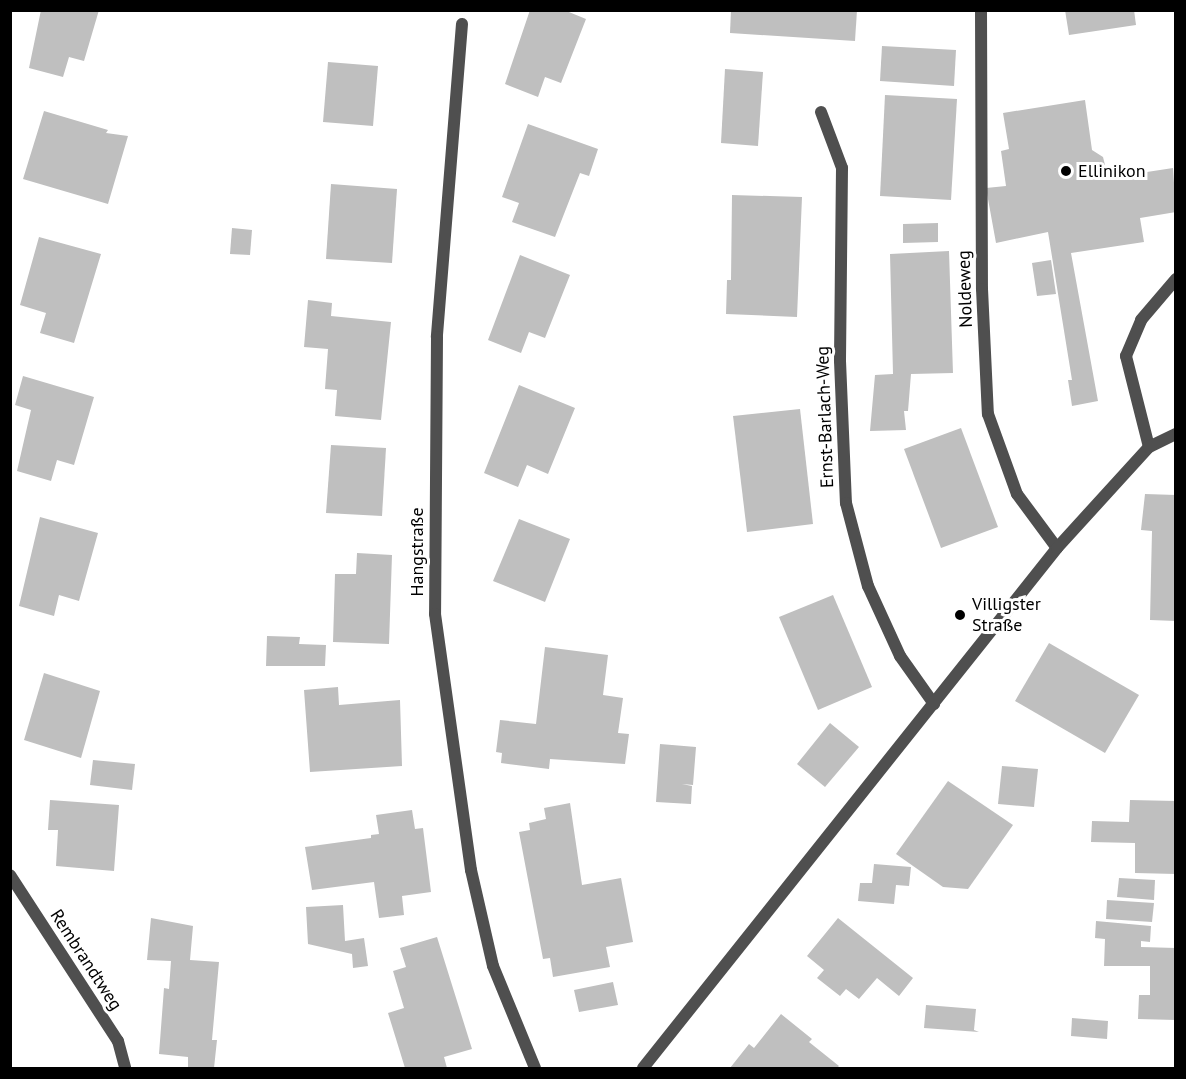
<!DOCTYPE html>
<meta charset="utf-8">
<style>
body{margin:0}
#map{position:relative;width:1186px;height:1079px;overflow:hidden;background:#fff;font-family:"PT Sans",sans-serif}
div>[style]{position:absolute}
.building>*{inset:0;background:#bfbfbf}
.service>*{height:12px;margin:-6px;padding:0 6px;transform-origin:6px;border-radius:6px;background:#4f4f4f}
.minor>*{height:12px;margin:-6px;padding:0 6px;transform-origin:6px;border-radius:6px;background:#4f4f4f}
.dots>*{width:16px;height:16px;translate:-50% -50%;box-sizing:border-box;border:3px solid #fff;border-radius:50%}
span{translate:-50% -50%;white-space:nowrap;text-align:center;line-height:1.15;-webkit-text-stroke:6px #fff;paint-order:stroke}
.poi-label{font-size:18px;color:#000}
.left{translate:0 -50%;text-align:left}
.street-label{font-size:18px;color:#000}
.frame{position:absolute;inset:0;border:12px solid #000;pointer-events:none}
</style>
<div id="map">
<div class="building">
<div style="clip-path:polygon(41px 10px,99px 10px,84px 61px,69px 57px,63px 77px,29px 68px)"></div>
<div style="clip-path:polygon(530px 10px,564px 10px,586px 19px,561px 83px,545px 77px,538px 97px,505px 84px)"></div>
<div style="clip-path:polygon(731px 10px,857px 10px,855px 41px,730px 33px)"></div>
<div style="clip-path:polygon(1065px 10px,1134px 10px,1136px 25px,1069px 35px)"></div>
<div style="clip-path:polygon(882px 46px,956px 50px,954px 86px,880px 81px)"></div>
<div style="clip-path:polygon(328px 62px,378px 66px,373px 126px,323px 122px)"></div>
<div style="clip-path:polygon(725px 69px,763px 72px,758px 146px,721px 143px)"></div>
<div style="clip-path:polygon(885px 95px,957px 99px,951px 200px,880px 196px)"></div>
<div style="clip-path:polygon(1085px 100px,1092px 150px,1103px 157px,1105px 165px,1095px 180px,1173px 168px,1176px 212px,1140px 218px,1144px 242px,1071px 253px,1098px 401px,1072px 406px,1068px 380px,1072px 380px,1048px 232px,996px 243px,986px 188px,1006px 186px,1001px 151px,1009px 149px,1003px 113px)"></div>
<div style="clip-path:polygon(44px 111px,108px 130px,106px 133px,128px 136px,108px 204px,23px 179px)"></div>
<div style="clip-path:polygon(528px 124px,598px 149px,589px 176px,580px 173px,555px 237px,512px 222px,519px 203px,502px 197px)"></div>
<div style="clip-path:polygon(331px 184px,397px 189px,392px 263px,326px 259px)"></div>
<div style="clip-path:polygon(732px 195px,802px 197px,797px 317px,726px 314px,727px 280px,731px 280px)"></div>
<div style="clip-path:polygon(938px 223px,938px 242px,903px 243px,903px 224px)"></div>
<div style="clip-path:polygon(232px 228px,252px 230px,250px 255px,230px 254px)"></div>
<div style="clip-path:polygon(39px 237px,101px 254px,74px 343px,40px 333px,46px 313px,20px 305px)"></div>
<div style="clip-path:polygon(949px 251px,953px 373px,911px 374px,908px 411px,904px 411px,906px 430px,870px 431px,875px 375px,893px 374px,890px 254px)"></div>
<div style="clip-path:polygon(520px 255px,570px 275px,545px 338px,529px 332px,521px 353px,488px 340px)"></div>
<div style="clip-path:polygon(1051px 260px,1056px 294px,1037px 296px,1032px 263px)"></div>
<div style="clip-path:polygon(308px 300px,332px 303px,331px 316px,391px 322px,381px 420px,335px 416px,337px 390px,325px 389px,328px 349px,304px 347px)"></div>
<div style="clip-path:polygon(23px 376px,94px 397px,74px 465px,57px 460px,51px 481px,17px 471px,31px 410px,15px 405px)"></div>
<div style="clip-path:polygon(519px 385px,575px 408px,548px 474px,527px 465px,518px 487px,484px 473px)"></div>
<div style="clip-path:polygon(800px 409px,813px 524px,747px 532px,733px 416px)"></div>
<div style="clip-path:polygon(961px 428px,998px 527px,941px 548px,904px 449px)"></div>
<div style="clip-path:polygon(331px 445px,386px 448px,382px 516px,326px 513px)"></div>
<div style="clip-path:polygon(1145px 494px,1176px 495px,1176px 621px,1150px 620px,1152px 531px,1141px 530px)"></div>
<div style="clip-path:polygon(40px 517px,98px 533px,79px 601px,59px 595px,54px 616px,19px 606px)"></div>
<div style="clip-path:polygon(519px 519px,570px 539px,545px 602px,493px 581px)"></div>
<div style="clip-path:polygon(357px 553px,392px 555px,389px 644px,333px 642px,335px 574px,356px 574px)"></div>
<div style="clip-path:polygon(833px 595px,872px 687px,818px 710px,779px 617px)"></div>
<div style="clip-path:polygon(267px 636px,300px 637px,299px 644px,326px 645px,325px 666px,266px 666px)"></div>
<div style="clip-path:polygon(1049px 643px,1139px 695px,1105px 753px,1015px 701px)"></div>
<div style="clip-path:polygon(545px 647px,608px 655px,603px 695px,623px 698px,618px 733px,629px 734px,625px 764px,550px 759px,549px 769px,501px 763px,502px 753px,496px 752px,500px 720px,536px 724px)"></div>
<div style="clip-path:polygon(44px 673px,100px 691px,81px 758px,24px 740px)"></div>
<div style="clip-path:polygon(338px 687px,339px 705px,400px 700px,402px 766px,310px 772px,304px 690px)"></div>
<div style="clip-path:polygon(830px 723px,859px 747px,825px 787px,797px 764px)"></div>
<div style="clip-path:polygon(660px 744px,696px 747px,693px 785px,682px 784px,692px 786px,691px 804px,656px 802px)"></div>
<div style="clip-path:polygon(93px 760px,135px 764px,132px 790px,90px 785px)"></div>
<div style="clip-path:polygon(1002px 766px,1038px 769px,1034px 807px,998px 804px)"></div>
<div style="clip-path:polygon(948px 781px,1013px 825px,968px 889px,943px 887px,896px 854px)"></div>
<div style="clip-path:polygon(50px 800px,119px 805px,114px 871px,56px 866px,58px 830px,48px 830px)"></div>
<div style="clip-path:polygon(1130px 800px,1176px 801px,1176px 874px,1135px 873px,1135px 843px,1091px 842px,1092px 821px,1129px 822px)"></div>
<div style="clip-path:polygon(570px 803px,582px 885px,621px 878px,633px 942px,606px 947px,610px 967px,553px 977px,550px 958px,543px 959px,519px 832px,530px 830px,529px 823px,546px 819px,544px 808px)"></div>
<div style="clip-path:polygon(412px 810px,415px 829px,423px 828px,431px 892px,402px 896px,404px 915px,379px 918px,374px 882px,312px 890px,305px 847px,371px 838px,371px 835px,379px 834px,376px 815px)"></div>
<div style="clip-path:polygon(874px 864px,911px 867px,909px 886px,896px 885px,894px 904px,858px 901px,860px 883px,872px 883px)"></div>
<div style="clip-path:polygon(1119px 878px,1155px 880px,1154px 900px,1117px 897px)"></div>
<div style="clip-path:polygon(1107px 900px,1154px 903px,1152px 922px,1106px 919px)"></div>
<div style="clip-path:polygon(343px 905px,345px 941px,364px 938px,368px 966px,353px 968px,352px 954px,308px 944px,306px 907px)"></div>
<div style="clip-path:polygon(151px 918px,193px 926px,190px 960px,219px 962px,212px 1040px,217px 1040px,214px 1068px,188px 1068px,188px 1057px,159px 1054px,164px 988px,169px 989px,171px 961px,147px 960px)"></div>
<div style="clip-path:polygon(838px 918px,913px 978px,899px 996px,877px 978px,859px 999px,846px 989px,840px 996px,817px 978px,824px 970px,807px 956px)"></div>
<div style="clip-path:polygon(1096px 921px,1151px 926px,1150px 942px,1141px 941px,1141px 947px,1176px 948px,1176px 1020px,1138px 1019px,1139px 995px,1150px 995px,1150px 966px,1104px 966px,1105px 939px,1095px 938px)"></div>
<div style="clip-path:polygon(437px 937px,472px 1049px,444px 1057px,447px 1068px,405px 1068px,388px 1013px,404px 1008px,393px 971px,406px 967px,400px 948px)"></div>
<div style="clip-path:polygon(613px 982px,618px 1005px,579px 1012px,574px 990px)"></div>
<div style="clip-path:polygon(926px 1005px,976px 1009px,974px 1030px,979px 1032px,924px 1028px)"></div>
<div style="clip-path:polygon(781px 1014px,812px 1039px,809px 1042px,839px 1066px,837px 1068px,730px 1068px,749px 1044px,754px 1048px)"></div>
<div style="clip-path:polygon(1072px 1018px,1108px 1021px,1107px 1039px,1071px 1036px)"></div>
</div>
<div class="service">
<div style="left:1149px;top:447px;width:94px;rotate:-104.2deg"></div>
<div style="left:1126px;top:356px;width:39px;rotate:-67deg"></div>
<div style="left:1141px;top:320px;width:54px;rotate:-49.5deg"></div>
</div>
<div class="minor">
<div style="left:981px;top:10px;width:279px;rotate:89.8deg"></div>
<div style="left:982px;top:289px;width:125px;rotate:87.3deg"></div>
<div style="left:988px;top:414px;width:85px;rotate:70.1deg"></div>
<div style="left:1017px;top:494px;width:67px;rotate:53.5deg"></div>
<div style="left:462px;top:24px;width:314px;rotate:94.6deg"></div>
<div style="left:437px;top:337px;width:277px;rotate:90.4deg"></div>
<div style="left:435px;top:614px;width:259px;rotate:82deg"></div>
<div style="left:471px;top:870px;width:98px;rotate:77.1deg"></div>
<div style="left:493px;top:966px;width:110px;rotate:67.6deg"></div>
<div style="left:821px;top:112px;width:60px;rotate:69.4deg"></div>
<div style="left:842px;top:168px;width:193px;rotate:90.6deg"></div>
<div style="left:840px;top:361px;width:142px;rotate:87.6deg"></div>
<div style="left:846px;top:503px;width:86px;rotate:75.2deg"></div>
<div style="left:868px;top:586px;width:77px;rotate:65.4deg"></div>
<div style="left:900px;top:656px;width:59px;rotate:54.7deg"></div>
<div style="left:10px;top:875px;width:198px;rotate:57deg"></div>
<div style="left:118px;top:1041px;width:28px;rotate:75deg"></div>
<div style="left:643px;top:1068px;width:665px;rotate:-51.47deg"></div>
<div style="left:1057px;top:548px;width:137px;rotate:-47.7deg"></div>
<div style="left:1149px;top:447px;width:30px;rotate:-26deg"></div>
</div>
<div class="dots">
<div style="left:1066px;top:171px;background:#000"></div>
<div style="left:960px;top:615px;background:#000"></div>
</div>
<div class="poi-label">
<span class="left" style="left:1078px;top:171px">Ellinikon</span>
<span class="left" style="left:972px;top:615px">Villigster<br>Straße</span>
</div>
<div class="street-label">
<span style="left:965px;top:289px;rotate:-92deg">Noldeweg</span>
<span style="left:825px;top:417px;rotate:-92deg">Ernst-Barlach-Weg</span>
<span style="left:417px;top:552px;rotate:-90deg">Hangstraße</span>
<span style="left:86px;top:960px;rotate:57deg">Rembrandtweg</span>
</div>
<div class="frame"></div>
</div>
